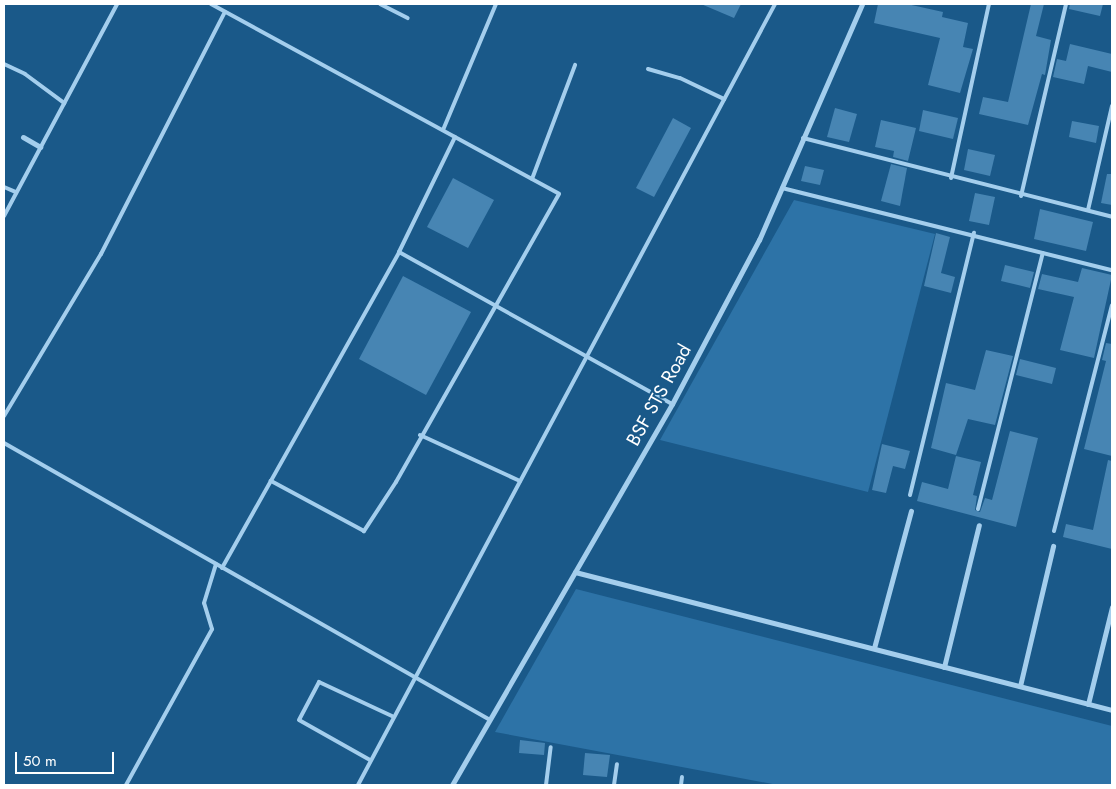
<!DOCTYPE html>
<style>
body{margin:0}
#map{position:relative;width:1116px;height:789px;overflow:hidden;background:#1a5989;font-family:Jost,sans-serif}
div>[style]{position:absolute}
.green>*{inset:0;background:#2d73a7}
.building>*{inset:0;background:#4785b3}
.service>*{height:4px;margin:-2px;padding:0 2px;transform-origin:2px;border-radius:2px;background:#a4ceed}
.minor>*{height:5px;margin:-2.5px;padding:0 2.5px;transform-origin:2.5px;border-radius:2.5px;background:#a4ceed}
span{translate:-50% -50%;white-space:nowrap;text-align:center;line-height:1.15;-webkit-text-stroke:4px #1a5989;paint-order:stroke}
.street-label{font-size:19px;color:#fff}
.frame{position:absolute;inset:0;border:5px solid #fff;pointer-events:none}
.scale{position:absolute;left:15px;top:752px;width:99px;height:22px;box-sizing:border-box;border:2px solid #fff;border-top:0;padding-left:6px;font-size:15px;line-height:18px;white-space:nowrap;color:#fff;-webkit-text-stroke:4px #1a5989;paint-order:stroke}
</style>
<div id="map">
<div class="green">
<div style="clip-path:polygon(794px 200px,935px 234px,868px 492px,660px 440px)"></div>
<div style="clip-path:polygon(576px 589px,1112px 726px,1112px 785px,778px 785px,495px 732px)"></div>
</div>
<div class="building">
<div style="clip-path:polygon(701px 4px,741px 4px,734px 18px)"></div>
<div style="clip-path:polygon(878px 4px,907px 4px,943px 12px,942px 17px,968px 23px,963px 47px,973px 49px,960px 93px,928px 85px,940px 38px,874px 23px)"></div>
<div style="clip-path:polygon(1031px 4px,1044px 4px,1036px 36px,1051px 40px,1045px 75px,1042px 74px,1028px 125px,979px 114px,983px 97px,1008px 102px)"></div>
<div style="clip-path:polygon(1070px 4px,1103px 4px,1100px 16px,1069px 9px)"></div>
<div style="clip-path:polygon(1070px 44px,1112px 54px,1112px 72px,1088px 66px,1084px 84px,1053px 77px,1057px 59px,1066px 61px)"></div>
<div style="clip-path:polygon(835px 108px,857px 114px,849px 142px,827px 137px)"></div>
<div style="clip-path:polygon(923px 110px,958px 118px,953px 139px,919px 131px)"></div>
<div style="clip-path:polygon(673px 118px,691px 128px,654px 197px,636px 188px)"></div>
<div style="clip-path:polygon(881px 120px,916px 128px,908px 161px,893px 157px,894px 151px,875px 147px)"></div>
<div style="clip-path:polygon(1072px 121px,1099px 126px,1096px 143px,1069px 137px)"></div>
<div style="clip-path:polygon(968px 149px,995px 155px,990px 176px,964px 170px)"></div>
<div style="clip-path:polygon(891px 164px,907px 168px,900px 206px,881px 201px)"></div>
<div style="clip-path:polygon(805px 166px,824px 170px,820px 185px,801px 181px)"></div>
<div style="clip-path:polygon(1107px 174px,1112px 174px,1112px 205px,1101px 203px)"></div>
<div style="clip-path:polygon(453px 178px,494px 200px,468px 248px,427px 227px)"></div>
<div style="clip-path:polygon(975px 193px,995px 197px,989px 225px,969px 221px)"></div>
<div style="clip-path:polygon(1040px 209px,1093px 222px,1086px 251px,1034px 239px)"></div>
<div style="clip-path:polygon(936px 233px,950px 237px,941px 273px,955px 277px,951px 293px,924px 286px)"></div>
<div style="clip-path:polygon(1005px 265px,1034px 272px,1030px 288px,1001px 281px)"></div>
<div style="clip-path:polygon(1082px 268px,1112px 275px,1094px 358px,1060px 350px,1074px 297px,1038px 289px,1042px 274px,1078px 282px)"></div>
<div style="clip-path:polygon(403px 276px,471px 312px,426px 395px,359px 359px)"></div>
<div style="clip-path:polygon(1106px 343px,1112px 344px,1112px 456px,1084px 449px,1106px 361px,1102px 360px)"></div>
<div style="clip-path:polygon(986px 350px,1013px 356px,995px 425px,968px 419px,956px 455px,931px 448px,946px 383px,975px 390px)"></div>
<div style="clip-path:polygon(1020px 359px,1056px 368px,1052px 384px,1016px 375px)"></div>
<div style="clip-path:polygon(1010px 431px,1038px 438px,1016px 527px,917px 501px,922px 482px,948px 489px,956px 456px,981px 462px,973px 495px,977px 496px,975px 510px,980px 512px,985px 498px,992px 500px)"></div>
<div style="clip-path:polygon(882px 444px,910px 451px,905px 469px,893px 466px,886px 493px,872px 490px)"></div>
<div style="clip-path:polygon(1108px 460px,1112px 461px,1112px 549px,1063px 537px,1066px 524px,1093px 530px)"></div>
<div style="clip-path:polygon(520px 740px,545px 743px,544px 755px,519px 753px)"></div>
<div style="clip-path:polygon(585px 753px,610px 755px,607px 777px,583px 775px)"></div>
</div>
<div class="service">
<div style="left:211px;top:4px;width:396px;rotate:28.6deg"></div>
<div style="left:559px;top:194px;width:331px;rotate:119.5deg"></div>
<div style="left:396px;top:482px;width:59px;rotate:123.1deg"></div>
<div style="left:364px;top:531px;width:106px;rotate:-151.7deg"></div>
<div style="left:380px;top:4px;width:31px;rotate:27deg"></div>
<div style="left:4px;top:64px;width:23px;rotate:25deg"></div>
<div style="left:25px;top:74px;width:49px;rotate:36.6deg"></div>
<div style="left:648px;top:69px;width:33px;rotate:16deg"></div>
<div style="left:680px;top:78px;width:49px;rotate:25.5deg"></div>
<div style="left:443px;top:130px;width:137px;rotate:-67.2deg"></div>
<div style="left:803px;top:138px;width:319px;rotate:14.3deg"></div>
<div style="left:951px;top:178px;width:178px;rotate:-77.7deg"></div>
<div style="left:532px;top:179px;width:122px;rotate:-69.3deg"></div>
<div style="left:4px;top:187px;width:13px;rotate:23deg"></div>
<div style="left:782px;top:188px;width:340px;rotate:14deg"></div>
<div style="left:1021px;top:196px;width:197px;rotate:-76.8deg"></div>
<div style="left:1088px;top:210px;width:107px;rotate:-77deg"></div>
<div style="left:4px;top:216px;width:240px;rotate:-61.9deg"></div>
<div style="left:399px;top:252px;width:312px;rotate:29.1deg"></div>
<div style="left:4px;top:416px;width:189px;rotate:-59.1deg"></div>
<div style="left:101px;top:254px;width:272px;rotate:-62.9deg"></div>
<div style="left:420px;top:435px;width:110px;rotate:24.7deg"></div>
<div style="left:4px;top:443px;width:559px;rotate:29.68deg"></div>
<div style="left:910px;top:495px;width:270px;rotate:-76.3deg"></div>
<div style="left:978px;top:509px;width:264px;rotate:-75.8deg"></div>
<div style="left:1054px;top:531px;width:233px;rotate:-75.6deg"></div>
<div style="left:222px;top:568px;width:362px;rotate:-60.7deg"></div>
<div style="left:399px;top:252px;width:128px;rotate:-64deg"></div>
<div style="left:370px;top:760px;width:81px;rotate:-150.6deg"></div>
<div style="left:299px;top:720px;width:43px;rotate:-62.2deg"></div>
<div style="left:319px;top:682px;width:81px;rotate:25deg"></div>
<div style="left:126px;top:785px;width:178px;rotate:-61.1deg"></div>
<div style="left:212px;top:629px;width:27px;rotate:-107deg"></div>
<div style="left:204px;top:603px;width:41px;rotate:-72.9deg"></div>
<div style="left:358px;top:785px;width:885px;rotate:-61.9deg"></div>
<div style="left:546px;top:785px;width:38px;rotate:-83deg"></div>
<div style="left:614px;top:785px;width:21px;rotate:-82deg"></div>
<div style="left:681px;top:785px;width:8px;rotate:-83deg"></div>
</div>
<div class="minor">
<div style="left:23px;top:137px;width:20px;rotate:30deg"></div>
<div style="left:575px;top:572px;width:554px;rotate:14.41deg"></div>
<div style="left:874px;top:648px;width:142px;rotate:-74.9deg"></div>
<div style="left:944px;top:667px;width:146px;rotate:-76.2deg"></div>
<div style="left:1020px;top:686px;width:144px;rotate:-76.7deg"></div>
<div style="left:1088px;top:704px;width:100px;rotate:-76.1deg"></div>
<div style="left:452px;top:785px;width:440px;rotate:-60deg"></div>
<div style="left:672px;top:404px;width:186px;rotate:-62.1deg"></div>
<div style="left:759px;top:240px;width:257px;rotate:-66.4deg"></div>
</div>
<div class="street-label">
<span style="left:659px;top:395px;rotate:-61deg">BSF STS Road</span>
</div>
<div class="frame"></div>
<div class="scale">50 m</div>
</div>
